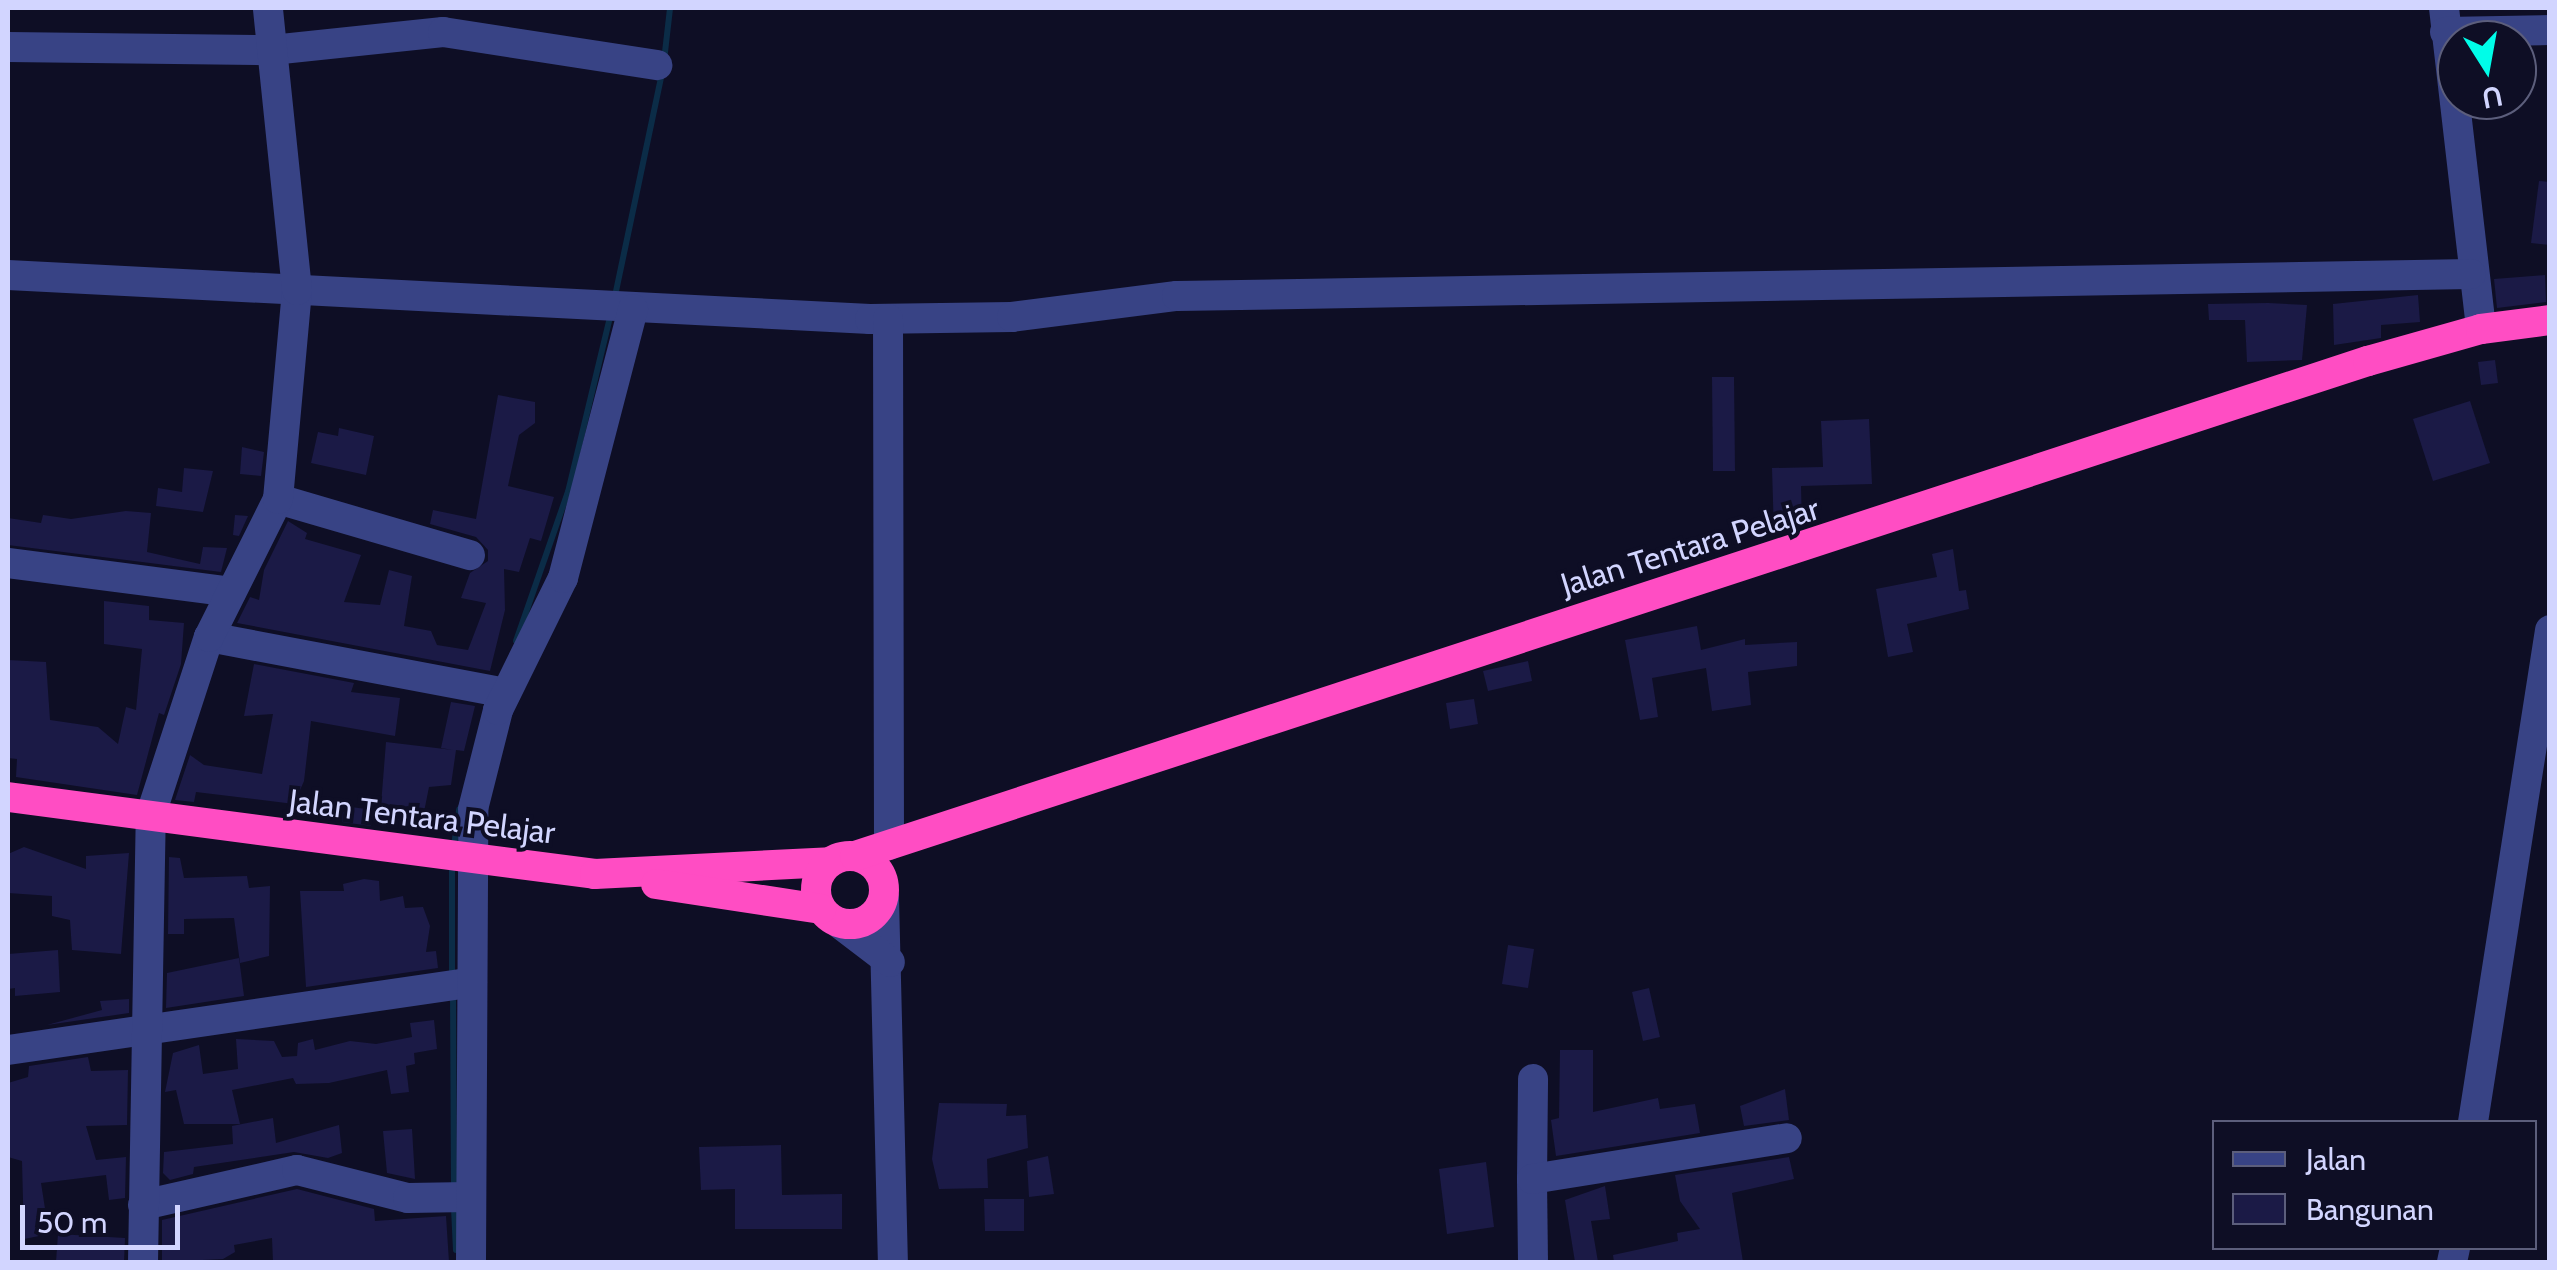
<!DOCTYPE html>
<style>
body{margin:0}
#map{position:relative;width:2557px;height:1270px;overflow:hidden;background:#0e0e25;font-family:Cabin,sans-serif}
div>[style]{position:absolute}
.stream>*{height:6px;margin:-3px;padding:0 3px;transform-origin:3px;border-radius:3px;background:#0b2c47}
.building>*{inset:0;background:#1b1a46}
.minor>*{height:30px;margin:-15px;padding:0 15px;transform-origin:15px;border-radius:15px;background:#384385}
.highway>*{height:30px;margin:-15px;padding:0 15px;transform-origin:15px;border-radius:15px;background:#ff4dc3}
.highway>.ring{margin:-15px;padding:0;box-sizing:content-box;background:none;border:30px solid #ff4dc3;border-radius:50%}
span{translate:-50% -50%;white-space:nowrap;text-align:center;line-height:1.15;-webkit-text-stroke:8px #0e0e25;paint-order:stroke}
.street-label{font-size:32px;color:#d2d5ff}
.frame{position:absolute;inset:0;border:10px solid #d2d5ff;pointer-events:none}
.legend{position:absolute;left:2212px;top:1120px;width:325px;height:130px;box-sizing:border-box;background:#0e0e25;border:2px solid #5c5e7c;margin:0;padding:12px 18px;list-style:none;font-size:30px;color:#d2d5ff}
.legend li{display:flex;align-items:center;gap:20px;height:50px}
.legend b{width:50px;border:2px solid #5c5e7c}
.north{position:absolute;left:2437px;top:20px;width:100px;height:100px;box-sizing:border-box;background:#0e0e25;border:2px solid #5c5e7c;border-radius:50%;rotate:169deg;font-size:28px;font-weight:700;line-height:40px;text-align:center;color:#d2d5ff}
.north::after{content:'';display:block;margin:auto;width:35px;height:45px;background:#00fde8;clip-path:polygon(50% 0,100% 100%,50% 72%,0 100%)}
.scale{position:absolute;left:20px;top:1205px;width:160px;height:45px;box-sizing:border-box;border:5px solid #d2d5ff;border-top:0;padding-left:12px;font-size:30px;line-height:35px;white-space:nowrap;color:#d2d5ff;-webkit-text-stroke:8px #0e0e25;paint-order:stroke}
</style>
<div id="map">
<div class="stream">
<div style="left:664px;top:61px;width:53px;rotate:-83.5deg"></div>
<div style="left:615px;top:296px;width:228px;rotate:-78.1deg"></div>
<div style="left:516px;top:641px;width:158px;rotate:-70.8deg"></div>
<div style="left:568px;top:492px;width:184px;rotate:-76.5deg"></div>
<div style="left:454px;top:846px;width:37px;rotate:-82deg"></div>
<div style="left:452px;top:975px;width:112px;rotate:-90deg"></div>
<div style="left:453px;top:993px;width:197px;rotate:89.7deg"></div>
<div style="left:454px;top:1208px;width:42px;rotate:87.3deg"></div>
</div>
<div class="building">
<div style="clip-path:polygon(2539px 181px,2550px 182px,2550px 245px,2531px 243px)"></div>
<div style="clip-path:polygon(2545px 275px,2546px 302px,2497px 308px,2494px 279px)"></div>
<div style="clip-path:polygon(2418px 295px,2420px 322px,2381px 325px,2381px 338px,2334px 345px,2333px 304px)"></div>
<div style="clip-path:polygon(2268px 303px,2307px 305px,2302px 360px,2247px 362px,2245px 320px,2209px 320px,2208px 304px)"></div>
<div style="clip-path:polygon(2495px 360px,2498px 383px,2481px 385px,2478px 362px)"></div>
<div style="clip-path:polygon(1712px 377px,1734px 377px,1735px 471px,1713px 471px)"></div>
<div style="clip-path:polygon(498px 395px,535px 402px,535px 423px,519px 435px,508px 486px,554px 497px,541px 541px,530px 538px,519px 572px,504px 569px,505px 610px,490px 671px,237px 623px,250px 597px,259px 600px,264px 570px,288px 521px,307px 533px,305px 539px,361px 555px,344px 602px,380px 605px,389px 570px,412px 576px,404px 626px,431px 631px,437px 645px,468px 650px,486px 603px,461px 598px,470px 573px,488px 561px,488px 550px,476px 537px,430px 524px,433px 510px,476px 519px)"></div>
<div style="clip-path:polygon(2470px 401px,2490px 463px,2433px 481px,2413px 419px)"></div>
<div style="clip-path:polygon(1869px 419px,1872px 484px,1801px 486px,1802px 526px,1774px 534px,1772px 468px,1823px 467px,1821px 421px)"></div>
<div style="clip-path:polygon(339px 428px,374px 436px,366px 475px,311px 463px,318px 432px,338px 436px)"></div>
<div style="clip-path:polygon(242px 447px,264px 452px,261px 476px,240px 474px)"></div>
<div style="clip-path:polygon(184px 468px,213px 471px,203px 512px,156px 506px,158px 488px,182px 492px)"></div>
<div style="clip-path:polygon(126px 511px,151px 513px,147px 552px,200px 564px,203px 547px,227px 548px,221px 572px,8px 545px,8px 518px,41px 523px,43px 515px,71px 519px)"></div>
<div style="clip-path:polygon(235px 515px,248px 516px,239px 536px,233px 535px)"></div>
<div style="clip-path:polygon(1953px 549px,1959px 591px,1966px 590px,1969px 609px,1907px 624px,1913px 652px,1888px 657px,1876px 589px,1937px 577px,1932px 554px)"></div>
<div style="clip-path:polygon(104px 601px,149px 606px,149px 620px,184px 623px,181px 664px,164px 715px,159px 713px,137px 795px,16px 777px,17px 759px,8px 758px,8px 660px,46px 662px,50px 720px,98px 727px,118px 744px,126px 707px,136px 710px,142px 649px,104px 644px)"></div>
<div style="clip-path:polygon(1697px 626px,1701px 650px,1745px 639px,1745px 645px,1797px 642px,1797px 666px,1748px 672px,1751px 705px,1712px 711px,1706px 668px,1652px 678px,1658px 717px,1640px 720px,1625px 640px)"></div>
<div style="clip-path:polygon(1528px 661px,1532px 681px,1488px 691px,1483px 671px)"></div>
<div style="clip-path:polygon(254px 664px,354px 683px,351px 692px,400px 698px,395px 736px,311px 721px,304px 781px,294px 804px,196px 792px,194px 802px,175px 800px,190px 755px,204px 765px,262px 774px,273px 714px,244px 716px)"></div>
<div style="clip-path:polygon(1474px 699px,1478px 724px,1450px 729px,1446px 703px)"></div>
<div style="clip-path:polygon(451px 702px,475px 706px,464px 751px,456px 750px,451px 785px,429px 787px,422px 822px,380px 818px,386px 742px,453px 750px,441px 748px)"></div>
<div style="clip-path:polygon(343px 806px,374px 810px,371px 826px,342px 822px)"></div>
<div style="clip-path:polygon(24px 847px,86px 869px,86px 856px,129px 853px,121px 954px,72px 950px,70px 920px,52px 916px,52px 896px,8px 893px,8px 854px)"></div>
<div style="clip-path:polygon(169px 857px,180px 858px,184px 878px,247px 876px,249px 888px,270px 886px,269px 956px,240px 963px,234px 918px,184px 919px,184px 934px,168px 934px)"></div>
<div style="clip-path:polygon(364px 879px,379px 881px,380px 901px,403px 896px,405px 908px,423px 907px,430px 926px,426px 952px,436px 951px,438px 968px,306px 987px,300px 891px,344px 891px,343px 884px)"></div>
<div style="clip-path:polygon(1508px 945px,1534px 949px,1528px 988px,1502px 984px)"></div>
<div style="clip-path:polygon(58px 950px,60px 992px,15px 996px,15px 988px,8px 989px,8px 954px)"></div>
<div style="clip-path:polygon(239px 958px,244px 996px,166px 1008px,167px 973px)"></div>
<div style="clip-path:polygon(1649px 988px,1660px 1037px,1643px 1041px,1632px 992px)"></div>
<div style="clip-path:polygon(129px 999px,129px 1013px,47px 1025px,102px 1010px,100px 1001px)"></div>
<div style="clip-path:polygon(434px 1020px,437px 1049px,414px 1053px,415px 1064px,406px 1066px,409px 1092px,391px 1094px,387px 1070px,329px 1083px,296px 1084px,293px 1078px,232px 1090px,240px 1124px,184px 1124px,176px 1090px,165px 1092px,173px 1053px,199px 1045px,203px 1074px,238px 1069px,236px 1039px,274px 1041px,282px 1057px,297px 1056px,298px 1043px,313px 1039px,315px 1050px,350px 1041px,376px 1044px,412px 1037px,410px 1023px)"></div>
<div style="clip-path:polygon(1560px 1050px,1593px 1050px,1593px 1112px,1658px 1098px,1660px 1109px,1695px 1104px,1700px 1133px,1556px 1156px,1551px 1120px,1559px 1118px)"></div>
<div style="clip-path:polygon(88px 1057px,91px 1071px,128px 1070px,127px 1125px,86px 1126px,96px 1160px,126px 1157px,125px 1198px,109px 1200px,106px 1175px,41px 1183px,49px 1234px,24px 1239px,22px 1161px,8px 1157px,8px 1083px,28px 1077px,29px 1066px)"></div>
<div style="clip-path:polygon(1785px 1089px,1789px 1120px,1744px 1126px,1740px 1106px)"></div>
<div style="clip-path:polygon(939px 1103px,1007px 1104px,1006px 1116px,1026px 1115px,1028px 1148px,987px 1159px,988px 1188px,939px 1189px,932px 1159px)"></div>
<div style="clip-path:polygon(273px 1118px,276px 1143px,339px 1125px,342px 1153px,328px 1158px,294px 1152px,194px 1167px,193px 1174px,170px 1180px,163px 1173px,164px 1152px,233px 1144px,232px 1126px)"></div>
<div style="clip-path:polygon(412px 1129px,415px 1179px,387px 1173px,383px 1131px)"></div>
<div style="clip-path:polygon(781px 1145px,782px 1195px,842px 1194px,842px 1229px,735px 1229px,735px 1189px,701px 1190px,699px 1147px)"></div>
<div style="clip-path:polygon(1048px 1156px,1054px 1194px,1029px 1197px,1027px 1161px)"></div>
<div style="clip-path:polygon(1789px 1157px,1794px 1179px,1732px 1193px,1743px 1262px,1614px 1262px,1613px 1255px,1678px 1241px,1677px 1233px,1700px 1229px,1680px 1201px,1675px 1175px)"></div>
<div style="clip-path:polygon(1486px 1162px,1494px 1227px,1447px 1234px,1439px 1169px)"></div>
<div style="clip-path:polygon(1605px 1186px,1610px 1219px,1591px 1221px,1598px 1262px,1575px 1262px,1565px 1200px)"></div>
<div style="clip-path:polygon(297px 1189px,374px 1209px,375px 1221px,446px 1216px,449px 1262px,273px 1262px,272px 1238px,234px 1245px,235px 1252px,223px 1259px,162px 1262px,162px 1220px)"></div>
<div style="clip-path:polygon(984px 1199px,1024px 1199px,1024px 1231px,985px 1231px)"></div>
<div style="clip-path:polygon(58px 1234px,125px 1238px,124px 1262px,56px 1262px)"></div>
</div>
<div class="minor">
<div style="left:2444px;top:8px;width:323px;rotate:83.4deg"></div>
<div style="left:2445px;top:32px;width:105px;rotate:-1.1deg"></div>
<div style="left:8px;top:47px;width:264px;rotate:0.7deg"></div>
<div style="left:272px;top:50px;width:172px;rotate:-6deg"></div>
<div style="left:443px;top:32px;width:217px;rotate:8.8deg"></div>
<div style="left:8px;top:275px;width:863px;rotate:2.92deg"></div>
<div style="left:870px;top:319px;width:142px;rotate:-0.8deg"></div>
<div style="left:1012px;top:317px;width:166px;rotate:-7.3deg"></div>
<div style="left:1177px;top:296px;width:1294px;rotate:-0.97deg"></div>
<div style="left:888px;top:319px;width:526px;rotate:89.89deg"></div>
<div style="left:278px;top:499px;width:200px;rotate:16.3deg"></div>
<div style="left:8px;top:563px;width:225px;rotate:7.4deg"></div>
<div style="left:209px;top:637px;width:302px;rotate:10.7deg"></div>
<div style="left:884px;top:898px;width:364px;rotate:88.6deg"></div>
<div style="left:839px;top:923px;width:64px;rotate:37.4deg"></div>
<div style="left:8px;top:1050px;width:469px;rotate:-8.3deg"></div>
<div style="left:2473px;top:1122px;width:498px;rotate:-81.1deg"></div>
<div style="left:1532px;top:1179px;width:100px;rotate:-89.4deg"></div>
<div style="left:143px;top:1205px;width:158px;rotate:-12.8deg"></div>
<div style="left:297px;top:1170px;width:114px;rotate:14.2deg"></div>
<div style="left:408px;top:1198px;width:60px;rotate:-1deg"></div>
<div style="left:143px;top:1262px;width:448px;rotate:-89deg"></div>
<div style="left:151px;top:814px;width:186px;rotate:-71.9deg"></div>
<div style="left:209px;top:637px;width:154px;rotate:-63.4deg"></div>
<div style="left:278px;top:499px;width:210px;rotate:-84.8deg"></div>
<div style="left:297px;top:290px;width:283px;rotate:-95.9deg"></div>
<div style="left:471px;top:1262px;width:453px;rotate:-89.7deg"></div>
<div style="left:473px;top:809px;width:102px;rotate:-75.8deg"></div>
<div style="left:498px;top:710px;width:147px;rotate:-63.8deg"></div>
<div style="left:563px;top:578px;width:278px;rotate:-75.4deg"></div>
<div style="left:1533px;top:1262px;width:83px;rotate:-90.7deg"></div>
<div style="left:1532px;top:1179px;width:258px;rotate:-9.1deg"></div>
<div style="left:2452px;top:1262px;width:14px;rotate:-78deg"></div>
</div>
<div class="highway">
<div style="left:8px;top:797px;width:592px;rotate:7.47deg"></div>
<div style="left:595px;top:874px;width:235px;rotate:-2.9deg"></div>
<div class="ring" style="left:816px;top:856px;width:38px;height:38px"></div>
<div style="left:855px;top:856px;width:1592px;rotate:-18.12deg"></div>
<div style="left:2368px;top:361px;width:117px;rotate:-15.8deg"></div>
<div style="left:2481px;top:329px;width:70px;rotate:-7.4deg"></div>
<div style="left:656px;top:884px;width:167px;rotate:8.6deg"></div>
</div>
<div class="street-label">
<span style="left:1690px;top:547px;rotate:-17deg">Jalan Tentara Pelajar</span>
<span style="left:422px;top:817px;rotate:7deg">Jalan Tentara Pelajar</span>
</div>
<div class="frame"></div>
<ul class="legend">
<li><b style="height:12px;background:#384385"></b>Jalan</li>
<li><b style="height:28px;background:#1b1a46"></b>Bangunan</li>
</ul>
<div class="north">U</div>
<div class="scale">50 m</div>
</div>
